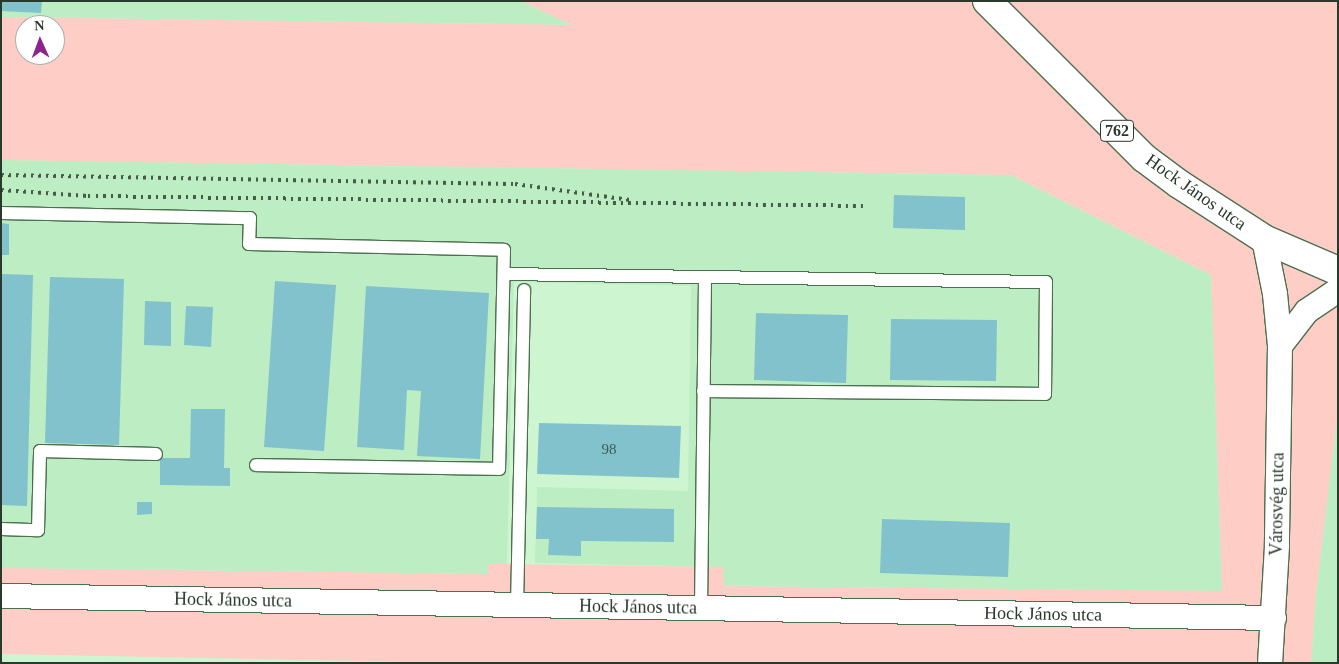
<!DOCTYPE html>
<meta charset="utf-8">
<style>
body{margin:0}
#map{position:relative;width:1339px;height:664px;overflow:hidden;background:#cdf6d0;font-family:"Times New Roman",serif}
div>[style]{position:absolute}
.built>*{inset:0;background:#bdedc2}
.green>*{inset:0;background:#fdcdc6}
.building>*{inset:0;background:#82c2cc}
.roads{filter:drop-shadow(1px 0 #4b704f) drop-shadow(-1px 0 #4b704f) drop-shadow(0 1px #4b704f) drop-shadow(0 -1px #4b704f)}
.lane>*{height:12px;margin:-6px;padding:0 6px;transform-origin:6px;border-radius:6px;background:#fff}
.street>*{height:24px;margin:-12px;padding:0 12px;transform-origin:12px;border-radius:12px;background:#fff}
.primary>*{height:28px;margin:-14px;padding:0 14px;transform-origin:14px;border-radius:14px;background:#fff}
.rail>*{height:4px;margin-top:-2px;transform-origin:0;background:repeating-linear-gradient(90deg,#475b49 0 2.5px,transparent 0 7.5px)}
span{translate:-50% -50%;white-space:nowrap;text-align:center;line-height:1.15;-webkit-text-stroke:4px #fff;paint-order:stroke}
.number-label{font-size:15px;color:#3f5b53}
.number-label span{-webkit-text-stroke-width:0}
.shield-label span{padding:1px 4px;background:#fff;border:1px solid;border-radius:4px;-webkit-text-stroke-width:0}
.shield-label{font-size:16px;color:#29392b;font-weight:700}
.street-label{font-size:18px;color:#29392b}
.frame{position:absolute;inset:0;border:2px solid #29392b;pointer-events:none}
.north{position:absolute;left:15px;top:15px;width:50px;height:50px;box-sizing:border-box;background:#fff;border:1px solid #a9b0aa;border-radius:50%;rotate:358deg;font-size:14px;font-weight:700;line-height:20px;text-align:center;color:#29392b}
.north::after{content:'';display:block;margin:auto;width:18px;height:22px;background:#8b268d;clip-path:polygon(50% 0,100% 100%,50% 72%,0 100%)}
</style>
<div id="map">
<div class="built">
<div style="clip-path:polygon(1px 1px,520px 1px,573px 25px,1px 17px)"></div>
<div style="clip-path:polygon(1px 160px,1011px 175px,1211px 275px,1222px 591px,723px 586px,722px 567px,535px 563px,537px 487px,688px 491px,691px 286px,514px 282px,507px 564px,488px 564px,488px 574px,1px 568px)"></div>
<div style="clip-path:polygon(1338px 409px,1338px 663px,1311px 663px,1316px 594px)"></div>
</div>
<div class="green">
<div style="clip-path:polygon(evenodd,520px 1px,1338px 1px,1338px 409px,1316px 594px,1311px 663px,464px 663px,1px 654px,1px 568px,488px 574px,488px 564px,507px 564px,723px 567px,724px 586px,1222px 591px,1211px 275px,1011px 175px,1px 160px,1px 17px,572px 25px,520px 1px,25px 25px,55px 25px,55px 55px,25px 55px,25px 25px)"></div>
</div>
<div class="building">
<div style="clip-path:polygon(1px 1px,42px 1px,41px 13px,1px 11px)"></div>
<div style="clip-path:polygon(894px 195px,965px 197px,965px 230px,893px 228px)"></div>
<div style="clip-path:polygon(1px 223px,9px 224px,9px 255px,1px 255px)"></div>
<div style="clip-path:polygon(1px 274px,33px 275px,27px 506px,1px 505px)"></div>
<div style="clip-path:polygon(50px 277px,124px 279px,119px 445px,45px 443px)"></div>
<div style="clip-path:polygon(275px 281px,336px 285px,324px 451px,264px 447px)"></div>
<div style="clip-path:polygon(366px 286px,489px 293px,480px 459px,417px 456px,421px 391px,407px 390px,404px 450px,357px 447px)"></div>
<div style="clip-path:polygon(145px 301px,171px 302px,171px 346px,144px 345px)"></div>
<div style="clip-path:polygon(186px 306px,213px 307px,211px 347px,184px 345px)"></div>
<div style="clip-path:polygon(756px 313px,848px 315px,846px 383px,754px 380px)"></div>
<div style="clip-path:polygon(891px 319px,997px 320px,996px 381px,890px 380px)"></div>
<div style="clip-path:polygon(191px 409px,225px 409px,224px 468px,230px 468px,230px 486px,160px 485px,160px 458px,190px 458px)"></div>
<div style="clip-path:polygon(539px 423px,681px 426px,679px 478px,537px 474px)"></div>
<div style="clip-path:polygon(137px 502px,152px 502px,152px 514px,137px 515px)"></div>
<div style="clip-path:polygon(537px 507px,674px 509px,674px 542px,581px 541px,581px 556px,548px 555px,549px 539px,536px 539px)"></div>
<div style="clip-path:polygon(882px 519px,1010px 523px,1008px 577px,880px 573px)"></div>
</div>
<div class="roads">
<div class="lane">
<div style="left:1px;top:213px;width:249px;rotate:1.2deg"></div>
<div style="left:250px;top:218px;width:26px;rotate:92deg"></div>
<div style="left:249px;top:244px;width:255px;rotate:1.3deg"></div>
<div style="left:504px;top:250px;width:219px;rotate:91.3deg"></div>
<div style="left:499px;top:469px;width:243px;rotate:-179.1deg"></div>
<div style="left:504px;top:274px;width:542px;rotate:0.85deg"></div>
<div style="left:1046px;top:282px;width:112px;rotate:90.5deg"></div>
<div style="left:1045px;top:394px;width:342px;rotate:-179.5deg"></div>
<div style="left:1px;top:529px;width:37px;rotate:2deg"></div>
<div style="left:38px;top:530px;width:79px;rotate:-88.5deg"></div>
<div style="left:40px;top:451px;width:116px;rotate:1.5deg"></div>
<div style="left:517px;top:605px;width:315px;rotate:-88.7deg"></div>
<div style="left:701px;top:608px;width:329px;rotate:-89.3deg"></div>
</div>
<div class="street">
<div style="left:1264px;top:239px;width:56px;rotate:78.7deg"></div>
<div style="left:1275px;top:294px;width:52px;rotate:84.5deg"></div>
<div style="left:1280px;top:346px;width:200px;rotate:90.9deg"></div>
<div style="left:1277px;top:546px;width:117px;rotate:93.4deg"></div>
<div style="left:1280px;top:346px;width:44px;rotate:-52.4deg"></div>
<div style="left:1307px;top:311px;width:37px;rotate:-34deg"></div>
<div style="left:1px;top:596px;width:1273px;rotate:0.99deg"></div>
</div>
<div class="primary">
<div style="left:987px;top:1px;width:222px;rotate:45deg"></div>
<div style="left:1144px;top:158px;width:44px;rotate:36.6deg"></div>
<div style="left:1179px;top:184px;width:101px;rotate:32.9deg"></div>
<div style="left:1264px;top:239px;width:81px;rotate:23.4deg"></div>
</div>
</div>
<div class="rail">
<div style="left:1px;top:175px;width:514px;rotate:1deg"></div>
<div style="left:515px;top:184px;width:116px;rotate:7.9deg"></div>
<div style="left:1px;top:190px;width:87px;rotate:3.9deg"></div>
<div style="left:88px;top:196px;width:780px;rotate:0.73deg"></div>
</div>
<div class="number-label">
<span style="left:609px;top:450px">98</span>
</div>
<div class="shield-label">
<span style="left:1117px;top:131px">762</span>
</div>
<div class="street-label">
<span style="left:1196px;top:192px;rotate:35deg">Hock János utca</span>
<span style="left:1277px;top:504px;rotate:-89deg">Városvég utca</span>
<span style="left:233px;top:600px;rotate:1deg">Hock János utca</span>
<span style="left:638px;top:607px;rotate:1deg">Hock János utca</span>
<span style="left:1043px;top:614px;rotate:1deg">Hock János utca</span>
</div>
<div class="frame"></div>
<div class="north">N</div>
</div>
